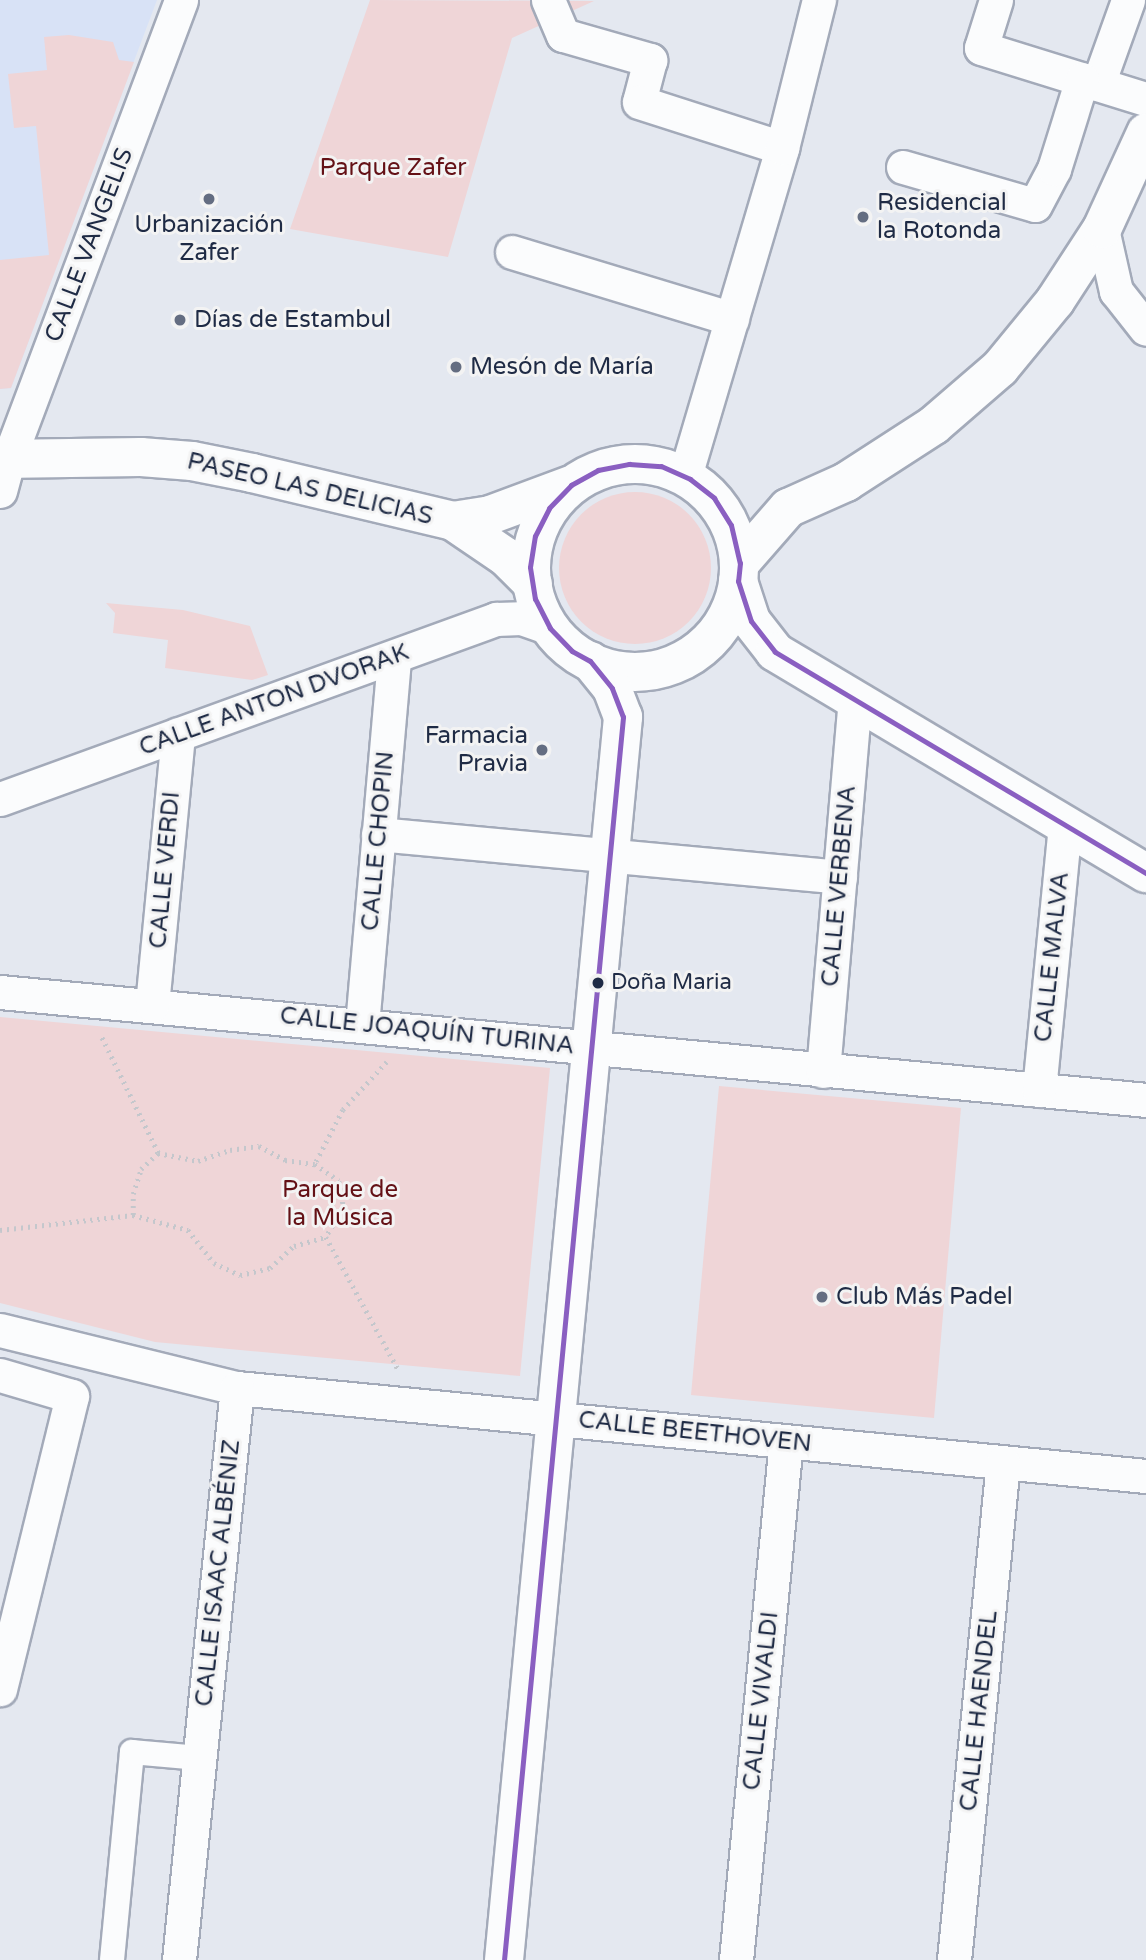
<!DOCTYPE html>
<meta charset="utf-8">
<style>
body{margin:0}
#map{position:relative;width:1146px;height:1960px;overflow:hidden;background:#e4e8f0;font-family:"Varela Round",sans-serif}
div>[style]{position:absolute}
.built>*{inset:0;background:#d8e2f6}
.green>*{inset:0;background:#efd5d7}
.round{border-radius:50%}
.path>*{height:4.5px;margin-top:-2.25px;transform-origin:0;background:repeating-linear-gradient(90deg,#c4c7cc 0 2px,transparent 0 7px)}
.roads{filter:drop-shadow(2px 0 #a3aab9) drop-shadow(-2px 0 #a3aab9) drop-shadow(0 2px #a3aab9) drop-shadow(0 -2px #a3aab9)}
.pedestrian>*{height:24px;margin:-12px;padding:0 12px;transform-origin:12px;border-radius:12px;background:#fbfcfd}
.minor>*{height:33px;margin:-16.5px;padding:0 16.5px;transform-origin:16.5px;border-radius:16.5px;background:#fbfcfd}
.tertiary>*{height:38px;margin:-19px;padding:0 19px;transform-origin:19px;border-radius:19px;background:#fbfcfd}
.tertiary>.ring{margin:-19px;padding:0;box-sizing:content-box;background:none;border:38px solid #fbfcfd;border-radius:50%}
.bus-1>*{height:5px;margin:-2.5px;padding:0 2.5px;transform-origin:2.5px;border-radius:2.5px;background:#8a5fc1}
.dots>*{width:19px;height:19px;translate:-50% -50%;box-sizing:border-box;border:4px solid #f3f3f3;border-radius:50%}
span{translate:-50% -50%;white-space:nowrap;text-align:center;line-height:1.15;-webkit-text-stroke:6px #f3f3f3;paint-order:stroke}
.bus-label{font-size:22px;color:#1f2b45}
.left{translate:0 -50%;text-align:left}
.park-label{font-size:24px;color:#641116}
.poi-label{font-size:24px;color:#1f2b45}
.right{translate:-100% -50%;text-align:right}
.street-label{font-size:24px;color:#1f2b45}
</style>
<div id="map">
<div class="built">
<div style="clip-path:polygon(0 0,157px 0,11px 388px,0 389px)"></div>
</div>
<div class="green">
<div style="clip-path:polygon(370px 0,594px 1px,512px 38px,448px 257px,290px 229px)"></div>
<div style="clip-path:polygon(69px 35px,113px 42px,119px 60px,134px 62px,11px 388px,0 389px,0 260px,49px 255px,36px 126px,14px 128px,8px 74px,47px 70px,44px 37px)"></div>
<div class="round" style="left:559px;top:492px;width:152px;height:152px"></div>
<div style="clip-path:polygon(106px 603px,183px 610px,250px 626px,268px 675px,252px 680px,165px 668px,168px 640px,113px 633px,115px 613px)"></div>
<div style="clip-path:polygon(0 1017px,550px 1068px,520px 1376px,155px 1342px,0 1303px)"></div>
<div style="clip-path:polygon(719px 1086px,961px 1108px,934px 1418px,691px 1395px)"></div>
</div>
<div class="path">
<div style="left:387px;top:1062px;width:65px;rotate:132.5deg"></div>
<div style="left:343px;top:1110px;width:61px;rotate:117.4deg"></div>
<div style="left:315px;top:1164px;width:29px;rotate:35deg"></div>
<div style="left:339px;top:1181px;width:27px;rotate:80deg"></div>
<div style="left:344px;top:1208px;width:34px;rotate:122deg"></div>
<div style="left:326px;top:1237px;width:153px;rotate:61.4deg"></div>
<div style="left:158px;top:1153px;width:41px;rotate:11.3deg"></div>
<div style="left:198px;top:1161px;width:34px;rotate:-19deg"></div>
<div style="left:230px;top:1150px;width:29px;rotate:-8deg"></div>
<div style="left:259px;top:1146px;width:30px;rotate:28deg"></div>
<div style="left:285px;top:1160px;width:30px;rotate:8deg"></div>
<div style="left:133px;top:1215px;width:57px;rotate:15.3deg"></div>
<div style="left:188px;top:1230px;width:42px;rotate:51.8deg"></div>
<div style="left:214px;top:1263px;width:29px;rotate:25deg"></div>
<div style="left:240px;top:1275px;width:31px;rotate:-13deg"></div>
<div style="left:270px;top:1268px;width:33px;rotate:-43deg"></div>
<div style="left:294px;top:1246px;width:33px;rotate:-16deg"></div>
<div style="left:0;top:1230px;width:134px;rotate:-6.4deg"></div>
<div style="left:133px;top:1215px;width:21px;rotate:-90deg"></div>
<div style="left:133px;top:1194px;width:26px;rotate:-72deg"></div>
<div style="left:141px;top:1169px;width:23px;rotate:-43deg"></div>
<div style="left:158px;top:1153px;width:130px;rotate:-116deg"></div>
</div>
<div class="roads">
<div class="pedestrian">
<div style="left:112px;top:1960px;width:209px;rotate:-84.5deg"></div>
<div style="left:132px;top:1752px;width:67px;rotate:5.1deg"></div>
</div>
<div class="minor">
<div style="left:548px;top:0;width:38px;rotate:67deg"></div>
<div style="left:563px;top:35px;width:91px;rotate:16deg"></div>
<div style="left:650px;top:60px;width:43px;rotate:104.7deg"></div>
<div style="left:639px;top:102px;width:150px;rotate:17.8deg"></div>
<div style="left:996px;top:0;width:50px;rotate:107.4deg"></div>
<div style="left:981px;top:48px;width:173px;rotate:17.2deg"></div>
<div style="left:1098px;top:84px;width:89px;rotate:-70.3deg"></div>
<div style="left:903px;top:167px;width:137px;rotate:16.1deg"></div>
<div style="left:1035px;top:205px;width:41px;rotate:-62.2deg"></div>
<div style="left:1054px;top:169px;width:94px;rotate:-72.7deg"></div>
<div style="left:1102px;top:229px;width:64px;rotate:77.3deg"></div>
<div style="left:1116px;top:291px;width:48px;rotate:51.7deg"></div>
<div style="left:512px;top:252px;width:230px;rotate:16.9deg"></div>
<div style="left:685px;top:476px;width:342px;rotate:-73.5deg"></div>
<div style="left:782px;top:148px;width:153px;rotate:-76deg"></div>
<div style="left:0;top:491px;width:34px;rotate:-75deg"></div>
<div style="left:9px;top:458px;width:489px;rotate:-69.4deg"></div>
<div style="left:0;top:799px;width:528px;rotate:-19.95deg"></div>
<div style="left:496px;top:619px;width:25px;rotate:-2deg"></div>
<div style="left:521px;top:618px;width:31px;rotate:19deg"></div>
<div style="left:378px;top:834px;width:464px;rotate:5.3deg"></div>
<div style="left:0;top:992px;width:1151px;rotate:5.38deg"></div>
<div style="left:152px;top:1005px;width:272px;rotate:-84.5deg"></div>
<div style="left:362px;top:1025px;width:369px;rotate:-85deg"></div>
<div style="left:823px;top:1071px;width:372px;rotate:-85.1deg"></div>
<div style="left:1039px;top:1090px;width:267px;rotate:-84.4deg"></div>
<div style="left:0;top:1330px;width:244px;rotate:13.8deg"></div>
<div style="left:237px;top:1388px;width:913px;rotate:5.53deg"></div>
<div style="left:0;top:1375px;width:75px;rotate:16.3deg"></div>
<div style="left:72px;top:1396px;width:302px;rotate:103.8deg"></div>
<div style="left:179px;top:1960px;width:575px;rotate:-84.21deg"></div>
<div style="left:736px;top:1960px;width:521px;rotate:-84.5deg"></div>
<div style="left:954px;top:1960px;width:500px;rotate:-84.38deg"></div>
</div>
<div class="tertiary">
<div style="left:0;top:459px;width:141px;rotate:-0.8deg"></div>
<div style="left:141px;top:457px;width:51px;rotate:4.5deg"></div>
<div style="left:192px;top:461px;width:61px;rotate:11.3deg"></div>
<div style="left:252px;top:473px;width:207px;rotate:13.4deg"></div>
<div style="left:453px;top:521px;width:64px;rotate:34.2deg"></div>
<div style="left:506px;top:557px;width:38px;rotate:45deg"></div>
<div class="ring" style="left:531px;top:464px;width:170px;height:170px"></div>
<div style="left:453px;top:521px;width:37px;rotate:-9deg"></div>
<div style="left:490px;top:515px;width:86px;rotate:-20.3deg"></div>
<div style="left:740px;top:563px;width:73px;rotate:-48.9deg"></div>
<div style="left:788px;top:508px;width:64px;rotate:-24.1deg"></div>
<div style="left:846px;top:482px;width:105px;rotate:-32.9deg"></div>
<div style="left:934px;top:425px;width:87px;rotate:-40.8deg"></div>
<div style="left:1000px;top:368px;width:87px;rotate:-50.6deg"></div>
<div style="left:1055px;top:301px;width:86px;rotate:-56.9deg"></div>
<div style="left:1102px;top:229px;width:106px;rotate:-65.4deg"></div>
<div style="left:738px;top:581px;width:42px;rotate:72deg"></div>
<div style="left:751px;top:621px;width:39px;rotate:52deg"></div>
<div style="left:775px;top:652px;width:432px;rotate:30.8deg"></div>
<div style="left:504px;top:1960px;width:1249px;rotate:-84.53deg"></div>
<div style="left:623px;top:717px;width:31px;rotate:-111deg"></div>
<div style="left:612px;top:688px;width:35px;rotate:-129deg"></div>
</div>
</div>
<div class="bus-1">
<div style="left:504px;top:1960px;width:1249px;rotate:-84.53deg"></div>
<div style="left:623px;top:717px;width:31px;rotate:-111deg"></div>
<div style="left:612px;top:688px;width:35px;rotate:-129deg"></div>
<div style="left:590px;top:661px;width:21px;rotate:-151deg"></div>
<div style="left:572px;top:651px;width:32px;rotate:-134deg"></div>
<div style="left:550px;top:628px;width:33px;rotate:-117deg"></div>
<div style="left:535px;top:599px;width:32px;rotate:-99deg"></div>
<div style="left:530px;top:567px;width:31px;rotate:-81deg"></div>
<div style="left:535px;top:536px;width:31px;rotate:-63deg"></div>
<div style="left:549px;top:508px;width:32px;rotate:-46deg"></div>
<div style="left:571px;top:485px;width:31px;rotate:-29deg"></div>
<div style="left:598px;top:470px;width:32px;rotate:-11deg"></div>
<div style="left:629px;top:464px;width:32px;rotate:4deg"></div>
<div style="left:661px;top:466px;width:32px;rotate:24deg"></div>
<div style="left:690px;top:479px;width:31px;rotate:38deg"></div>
<div style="left:714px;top:498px;width:32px;rotate:58deg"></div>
<div style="left:731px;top:525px;width:39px;rotate:77deg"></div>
<div style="left:740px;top:563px;width:18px;rotate:96deg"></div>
<div style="left:738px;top:581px;width:42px;rotate:72deg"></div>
<div style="left:751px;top:621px;width:39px;rotate:52deg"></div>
<div style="left:775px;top:652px;width:432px;rotate:30.8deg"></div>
</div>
<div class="dots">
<div style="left:209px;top:199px;background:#646d81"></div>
<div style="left:863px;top:217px;background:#646d81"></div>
<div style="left:180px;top:320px;background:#646d81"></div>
<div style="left:456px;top:367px;background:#646d81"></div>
<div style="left:542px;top:750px;background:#646d81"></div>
<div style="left:598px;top:983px;background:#1f2b45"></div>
<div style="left:822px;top:1297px;background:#646d81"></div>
</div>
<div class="bus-label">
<span class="left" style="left:611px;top:983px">Doña Maria</span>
</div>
<div class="park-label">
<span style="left:393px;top:168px">Parque Zafer</span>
<span style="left:340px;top:1204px">Parque de<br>la Música</span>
</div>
<div class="poi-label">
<span class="left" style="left:877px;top:217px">Residencial<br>la Rotonda</span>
<span style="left:209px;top:239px">Urbanización<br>Zafer</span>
<span class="left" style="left:194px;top:320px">Días de Estambul</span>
<span class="left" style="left:470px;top:367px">Mesón de María</span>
<span class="right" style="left:528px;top:750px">Farmacia<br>Pravia</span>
<span class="left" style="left:836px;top:1297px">Club Más Padel</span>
</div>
<div class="street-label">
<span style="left:89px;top:245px;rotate:-69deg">CALLE VANGELIS</span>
<span style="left:310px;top:489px;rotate:13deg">PASEO LAS DELICIAS</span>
<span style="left:274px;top:700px;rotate:-20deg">CALLE ANTON DVORAK</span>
<span style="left:378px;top:841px;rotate:-85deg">CALLE CHOPIN</span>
<span style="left:165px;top:870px;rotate:-85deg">CALLE VERDI</span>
<span style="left:839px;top:886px;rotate:-85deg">CALLE VERBENA</span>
<span style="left:1052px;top:957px;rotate:-84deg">CALLE MALVA</span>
<span style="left:427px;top:1031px;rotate:6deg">CALLE JOAQUÍN TURINA</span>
<span style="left:695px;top:1432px;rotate:6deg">CALLE BEETHOVEN</span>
<span style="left:218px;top:1573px;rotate:-84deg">CALLE ISAAC ALBÉNIZ</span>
<span style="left:761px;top:1701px;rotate:-84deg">CALLE VIVALDI</span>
<span style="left:979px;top:1711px;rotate:-84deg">CALLE HAENDEL</span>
</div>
</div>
